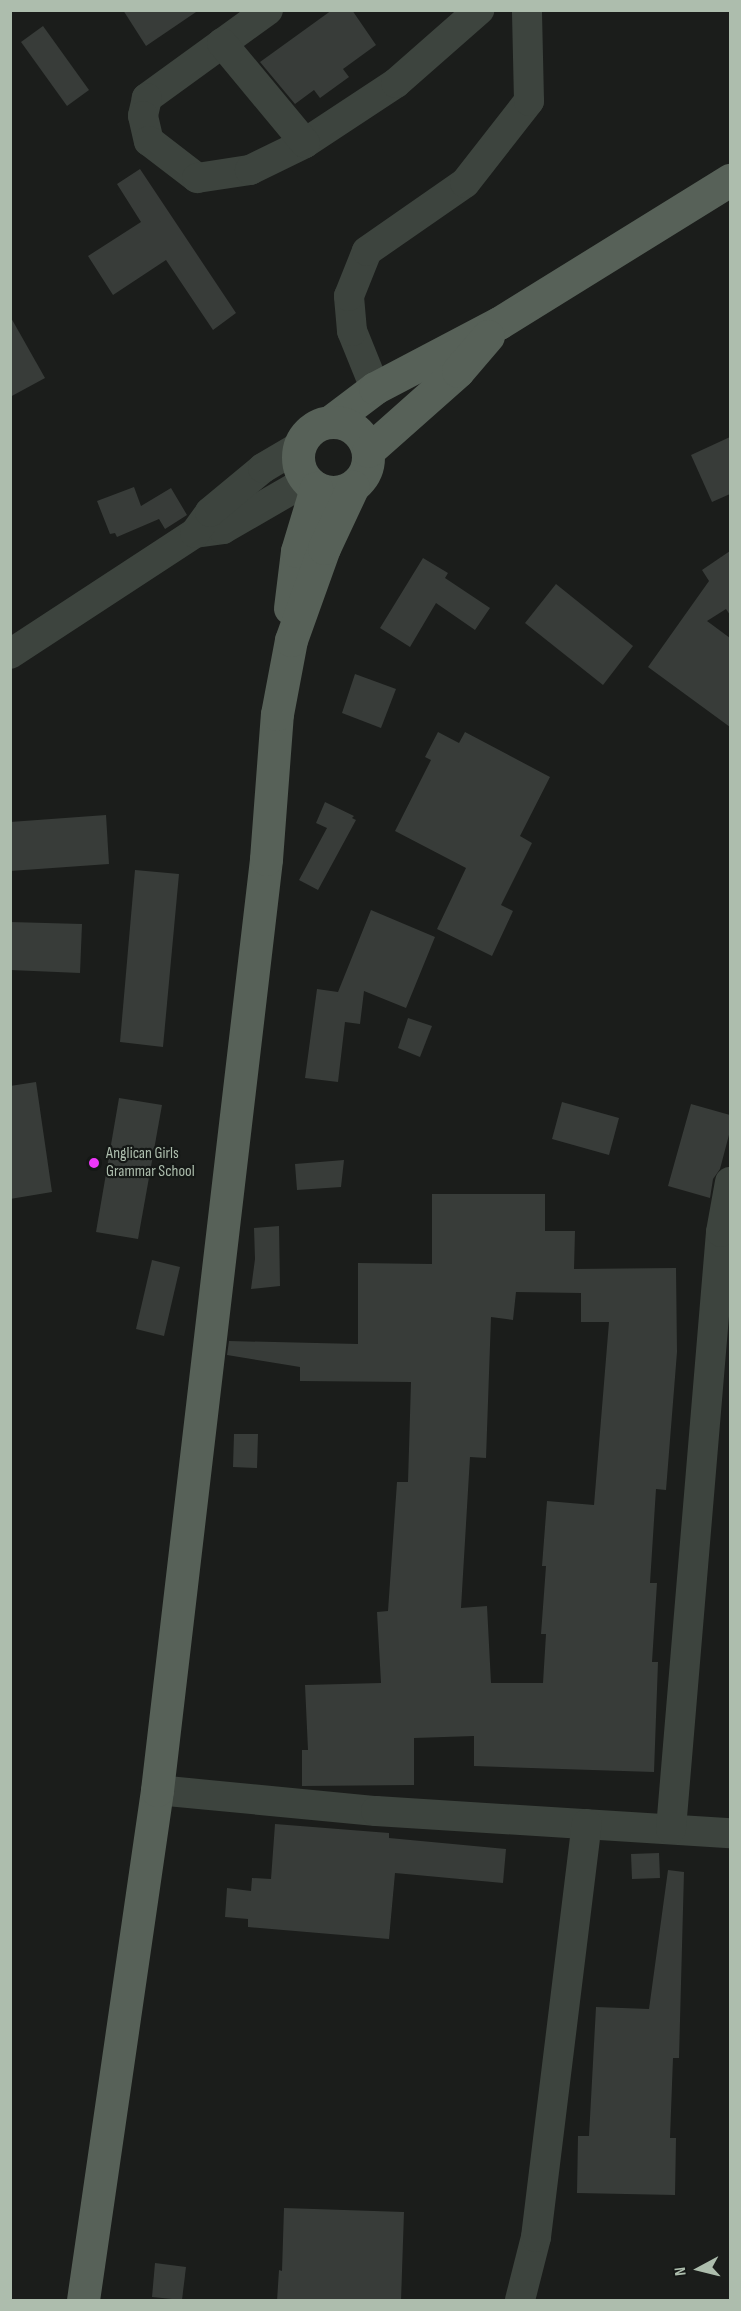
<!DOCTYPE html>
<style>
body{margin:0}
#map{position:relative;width:741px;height:2311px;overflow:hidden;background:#1b1d1b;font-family:"Sofia Sans Condensed",sans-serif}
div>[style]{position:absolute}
.building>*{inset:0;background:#383c39}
.minor>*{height:30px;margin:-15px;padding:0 15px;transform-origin:15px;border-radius:15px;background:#3d443e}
.major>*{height:33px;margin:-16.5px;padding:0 16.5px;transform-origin:16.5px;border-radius:16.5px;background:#576158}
.major>.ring{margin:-16.5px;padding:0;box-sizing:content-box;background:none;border:33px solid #576158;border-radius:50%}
.dots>*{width:16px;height:16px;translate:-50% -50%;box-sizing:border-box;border:3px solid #151816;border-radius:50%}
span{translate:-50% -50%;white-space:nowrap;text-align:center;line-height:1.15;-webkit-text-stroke:4.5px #151816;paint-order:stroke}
.poi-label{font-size:16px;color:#adbdad}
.left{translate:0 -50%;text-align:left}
.frame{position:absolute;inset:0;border:12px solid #adbdad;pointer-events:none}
.north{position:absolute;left:669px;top:2239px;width:60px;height:60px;-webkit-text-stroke:4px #151816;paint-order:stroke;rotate:263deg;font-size:16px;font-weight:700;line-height:24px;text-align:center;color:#adbdad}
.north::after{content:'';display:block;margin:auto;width:21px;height:27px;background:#adbdad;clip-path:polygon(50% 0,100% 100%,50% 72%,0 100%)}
</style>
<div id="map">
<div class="building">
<div style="clip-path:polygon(123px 10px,199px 10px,146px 46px)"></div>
<div style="clip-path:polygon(332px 10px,352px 10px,376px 45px,343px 69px,349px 77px,320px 98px,314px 90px,295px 104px,260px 62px)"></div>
<div style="clip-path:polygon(43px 26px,89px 90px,67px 106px,21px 42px)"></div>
<div style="clip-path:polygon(140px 169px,236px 313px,213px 330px,166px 260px,113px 295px,88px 256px,141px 222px,117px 184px)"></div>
<div style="clip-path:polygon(10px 316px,45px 378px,10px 397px)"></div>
<div style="clip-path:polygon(730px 437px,730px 494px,712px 502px,691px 455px)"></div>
<div style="clip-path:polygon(134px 487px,141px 506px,171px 488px,187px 515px,165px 529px,159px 519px,117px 537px,115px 533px,110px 534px,97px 501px)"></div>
<div style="clip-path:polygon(730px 551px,730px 615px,726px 609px,707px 621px,730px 638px,730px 727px,648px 667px,709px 581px,702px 570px)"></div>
<div style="clip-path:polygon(423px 558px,448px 573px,445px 578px,490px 608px,475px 630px,436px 603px,410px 647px,380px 628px)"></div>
<div style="clip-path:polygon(556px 584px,633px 646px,603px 685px,525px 623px)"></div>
<div style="clip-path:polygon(355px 674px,396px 689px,381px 728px,342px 713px)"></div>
<div style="clip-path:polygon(438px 732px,459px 743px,465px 732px,550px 777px,520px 836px,532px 843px,501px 905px,513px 911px,492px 956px,437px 929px,466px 868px,395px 831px,431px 760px,425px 757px)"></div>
<div style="clip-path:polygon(325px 802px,354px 816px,352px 818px,356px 820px,318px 890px,299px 880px,327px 828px,316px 823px)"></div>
<div style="clip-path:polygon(106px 815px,109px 864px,10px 871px,10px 822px)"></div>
<div style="clip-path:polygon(135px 870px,179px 874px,163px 1047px,120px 1042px)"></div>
<div style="clip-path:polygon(371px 910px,435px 937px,406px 1008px,364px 991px,360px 1024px,345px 1022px,338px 1082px,305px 1078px,317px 989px,338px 992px)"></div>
<div style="clip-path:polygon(10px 922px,82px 924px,80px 973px,10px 970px)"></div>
<div style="clip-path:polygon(408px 1018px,432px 1026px,420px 1057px,398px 1048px)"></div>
<div style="clip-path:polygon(36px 1082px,52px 1192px,10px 1199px,10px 1086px)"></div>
<div style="clip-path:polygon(119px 1098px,162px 1105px,138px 1239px,96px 1232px)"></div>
<div style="clip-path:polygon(562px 1102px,619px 1118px,609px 1155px,552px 1139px)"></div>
<div style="clip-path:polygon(691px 1104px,730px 1115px,730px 1131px,720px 1169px,713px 1179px,710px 1198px,668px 1186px)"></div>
<div style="clip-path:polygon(344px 1160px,341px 1187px,297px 1190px,295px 1164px)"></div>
<div style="clip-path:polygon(evenodd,432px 1194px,545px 1194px,545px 1231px,575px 1231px,574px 1269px,676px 1268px,677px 1352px,666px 1490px,656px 1489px,650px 1583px,657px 1583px,652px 1662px,658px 1662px,654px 1772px,474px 1766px,474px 1736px,414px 1738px,414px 1785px,302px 1786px,302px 1750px,308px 1750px,305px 1685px,381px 1683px,377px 1612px,388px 1611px,397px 1482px,408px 1482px,411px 1382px,300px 1381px,300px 1367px,227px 1355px,229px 1341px,358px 1344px,358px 1263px,432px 1264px,432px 1194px,516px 1292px,581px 1293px,581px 1322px,609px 1322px,594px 1505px,547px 1501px,542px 1566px,546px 1566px,541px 1634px,546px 1634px,543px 1683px,491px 1683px,487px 1606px,461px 1608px,470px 1457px,486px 1458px,491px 1317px,513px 1320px,516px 1292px)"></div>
<div style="clip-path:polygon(279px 1226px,280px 1286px,251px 1289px,255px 1259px,254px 1228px)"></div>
<div style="clip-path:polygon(152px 1260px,180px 1267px,164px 1336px,136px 1329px)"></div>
<div style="clip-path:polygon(234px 1434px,258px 1434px,257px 1468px,233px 1467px)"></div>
<div style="clip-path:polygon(275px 1824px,389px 1833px,389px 1838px,506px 1849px,503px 1883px,395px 1873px,389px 1939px,248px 1927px,248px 1919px,225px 1917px,227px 1888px,251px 1891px,252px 1878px,271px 1879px)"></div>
<div style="clip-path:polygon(659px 1853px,660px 1878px,632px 1879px,631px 1854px)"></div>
<div style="clip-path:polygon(668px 1870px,684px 1872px,679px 2058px,673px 2058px,670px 2138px,676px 2138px,675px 2195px,577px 2193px,578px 2136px,589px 2136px,596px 2007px,649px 2009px)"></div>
<div style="clip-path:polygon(284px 2208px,404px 2212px,401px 2301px,277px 2301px,279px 2270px,282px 2271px)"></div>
<div style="clip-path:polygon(155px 2263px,186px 2267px,182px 2300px,152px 2297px)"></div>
</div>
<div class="minor">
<div style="left:268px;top:10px;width:150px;rotate:144deg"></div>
<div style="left:147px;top:98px;width:18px;rotate:103deg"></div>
<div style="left:143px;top:116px;width:26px;rotate:77deg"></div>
<div style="left:149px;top:141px;width:61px;rotate:37.6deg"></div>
<div style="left:197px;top:178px;width:54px;rotate:-8.6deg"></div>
<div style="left:250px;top:170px;width:61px;rotate:-26.1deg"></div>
<div style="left:305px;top:143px;width:109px;rotate:-33.4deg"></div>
<div style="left:396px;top:83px;width:111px;rotate:-41.3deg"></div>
<div style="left:222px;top:43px;width:130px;rotate:50.3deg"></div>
<div style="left:375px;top:388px;width:61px;rotate:-112deg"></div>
<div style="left:352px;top:331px;width:35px;rotate:-95deg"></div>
<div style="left:349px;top:296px;width:48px;rotate:-68.2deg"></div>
<div style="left:367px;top:251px;width:119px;rotate:-34.8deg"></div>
<div style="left:465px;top:183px;width:104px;rotate:-52deg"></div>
<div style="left:529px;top:101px;width:91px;rotate:-91.3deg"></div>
<div style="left:195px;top:533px;width:28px;rotate:-8deg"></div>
<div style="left:223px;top:529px;width:96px;rotate:-30deg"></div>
<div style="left:10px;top:654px;width:221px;rotate:-33.2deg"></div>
<div style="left:195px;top:533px;width:26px;rotate:-54deg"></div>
<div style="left:210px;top:512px;width:69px;rotate:-39.7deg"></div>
<div style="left:263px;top:468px;width:43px;rotate:-30.7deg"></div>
<div style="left:157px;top:1790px;width:220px;rotate:5.5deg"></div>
<div style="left:376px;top:1811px;width:355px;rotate:3.6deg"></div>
<div style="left:671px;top:1829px;width:599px;rotate:-85.21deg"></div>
<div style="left:721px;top:1232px;width:51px;rotate:-79.8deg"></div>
<div style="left:520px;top:2300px;width:65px;rotate:-75.7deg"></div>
<div style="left:536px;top:2237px;width:416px;rotate:-83deg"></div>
</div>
<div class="major">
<div style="left:330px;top:422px;width:56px;rotate:-37.1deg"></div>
<div style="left:375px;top:388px;width:140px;rotate:-27.7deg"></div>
<div style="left:499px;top:323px;width:272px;rotate:-31.8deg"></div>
<div class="ring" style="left:298px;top:422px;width:37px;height:37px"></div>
<div style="left:368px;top:451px;width:120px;rotate:-41.6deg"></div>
<div style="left:458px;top:371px;width:46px;rotate:-49.4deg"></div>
<div style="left:290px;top:608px;width:57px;rotate:-83deg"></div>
<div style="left:297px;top:551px;width:66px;rotate:-73.2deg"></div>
<div style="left:83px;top:2300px;width:515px;rotate:-81.74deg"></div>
<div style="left:157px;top:1790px;width:937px;rotate:-83.32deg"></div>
<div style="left:266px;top:859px;width:145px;rotate:-85.7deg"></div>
<div style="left:277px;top:714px;width:75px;rotate:-79.3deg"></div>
<div style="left:291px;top:640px;width:98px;rotate:-70.3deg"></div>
<div style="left:324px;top:548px;width:68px;rotate:-64.9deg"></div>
</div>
<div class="dots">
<div style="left:94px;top:1163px;background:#ee37f9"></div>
</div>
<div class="poi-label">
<span class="left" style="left:106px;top:1163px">Anglican Girls<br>Grammar School</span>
</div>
<div class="frame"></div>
<div class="north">N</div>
</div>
